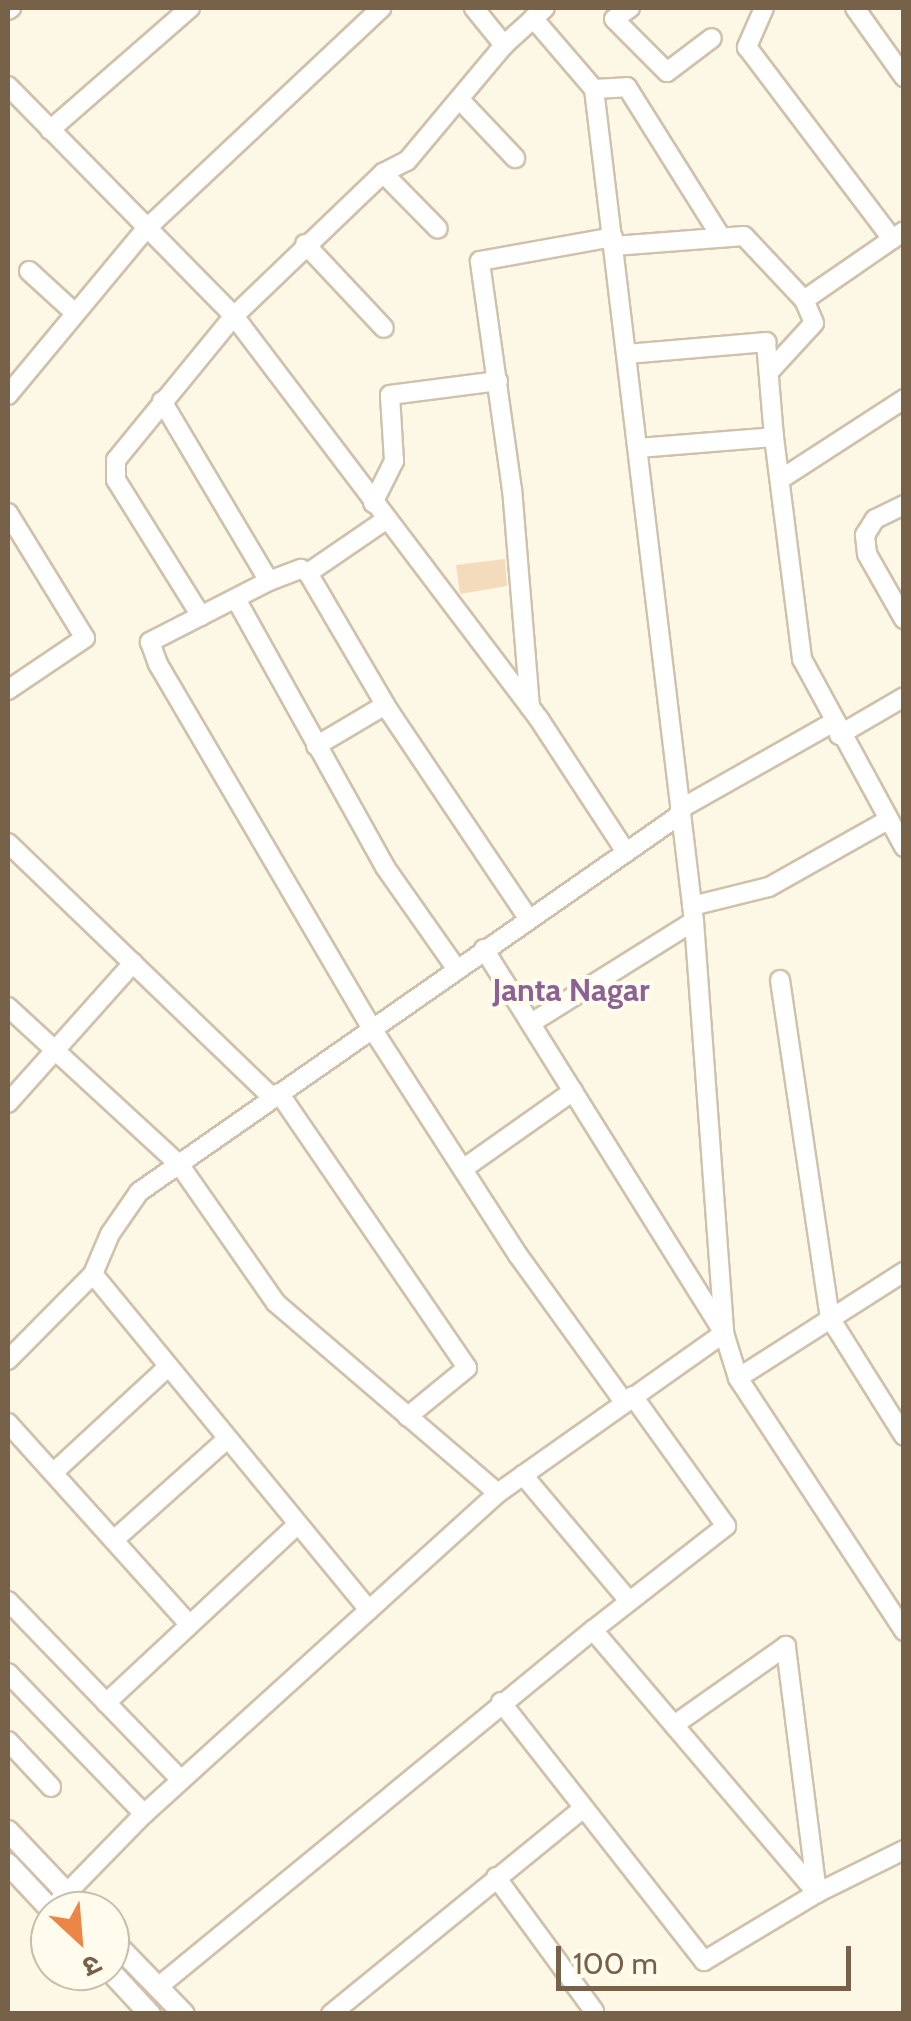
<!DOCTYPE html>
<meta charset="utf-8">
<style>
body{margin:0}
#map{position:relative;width:911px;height:2021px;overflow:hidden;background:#fdf8e6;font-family:Cabin,"Noto Sans Devanagari",sans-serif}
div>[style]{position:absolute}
.building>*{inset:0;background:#f4dbbc}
.roads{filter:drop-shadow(2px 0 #cfc1ab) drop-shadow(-2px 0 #cfc1ab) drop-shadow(0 2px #cfc1ab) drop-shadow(0 -2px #cfc1ab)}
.minor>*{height:18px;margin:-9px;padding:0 9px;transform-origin:9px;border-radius:9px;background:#fff}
.tertiary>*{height:20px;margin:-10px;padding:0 10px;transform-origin:10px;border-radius:10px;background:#fff}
span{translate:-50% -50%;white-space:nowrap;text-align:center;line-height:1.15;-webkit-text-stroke:8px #fffbed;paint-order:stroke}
.neighbourhood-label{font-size:32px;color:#8c6194;font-weight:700}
.frame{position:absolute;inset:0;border:10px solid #786149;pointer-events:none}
.north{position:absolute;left:30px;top:1891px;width:100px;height:100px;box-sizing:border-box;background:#fffbed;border:2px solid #c9bdab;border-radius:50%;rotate:154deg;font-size:28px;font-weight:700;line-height:40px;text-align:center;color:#786149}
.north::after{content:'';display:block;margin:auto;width:35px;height:45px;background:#eb8646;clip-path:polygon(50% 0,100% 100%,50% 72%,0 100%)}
.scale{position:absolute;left:556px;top:1946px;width:295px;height:45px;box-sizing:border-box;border:5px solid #786149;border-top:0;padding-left:12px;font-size:30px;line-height:35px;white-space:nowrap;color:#786149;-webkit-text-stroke:8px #fffbed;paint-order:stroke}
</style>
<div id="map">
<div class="building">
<div style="clip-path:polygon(505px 559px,507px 586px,460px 594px,456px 565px)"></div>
</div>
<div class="roads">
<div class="minor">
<div style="left:474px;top:8px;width:48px;rotate:51deg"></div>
<div style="left:630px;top:8px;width:19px;rotate:145deg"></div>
<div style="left:614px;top:19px;width:75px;rotate:45deg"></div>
<div style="left:667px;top:72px;width:56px;rotate:-37.1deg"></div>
<div style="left:764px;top:8px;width:43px;rotate:113.6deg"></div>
<div style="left:747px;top:47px;width:241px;rotate:52.9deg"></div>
<div style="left:855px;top:8px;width:85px;rotate:54.6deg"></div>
<div style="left:8px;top:10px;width:4px;rotate:-34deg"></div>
<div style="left:533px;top:18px;width:94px;rotate:49.3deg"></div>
<div style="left:594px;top:89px;width:838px;rotate:83.15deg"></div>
<div style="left:694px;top:921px;width:413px;rotate:85.8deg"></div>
<div style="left:724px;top:1333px;width:47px;rotate:72.7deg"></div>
<div style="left:738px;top:1378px;width:303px;rotate:56.7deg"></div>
<div style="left:8px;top:86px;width:322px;rotate:45.5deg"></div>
<div style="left:234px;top:316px;width:505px;rotate:52.88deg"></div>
<div style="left:539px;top:719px;width:159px;rotate:56.8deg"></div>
<div style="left:594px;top:89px;width:33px;rotate:-3deg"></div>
<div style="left:627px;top:87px;width:177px;rotate:57.9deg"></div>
<div style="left:463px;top:103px;width:76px;rotate:46.6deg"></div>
<div style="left:50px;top:130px;width:186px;rotate:-41.1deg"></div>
<div style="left:383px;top:173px;width:78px;rotate:45.5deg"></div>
<div style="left:305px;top:244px;width:115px;rotate:46.8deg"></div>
<div style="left:614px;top:246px;width:130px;rotate:-4.4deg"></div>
<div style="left:744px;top:236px;width:88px;rotate:46.8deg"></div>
<div style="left:804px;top:300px;width:121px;rotate:-34.6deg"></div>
<div style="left:29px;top:271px;width:62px;rotate:42.4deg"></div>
<div style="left:627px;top:354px;width:140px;rotate:-4.9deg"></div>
<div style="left:766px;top:342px;width:95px;rotate:85.2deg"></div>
<div style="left:770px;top:371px;width:65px;rotate:-47.5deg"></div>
<div style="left:814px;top:323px;width:25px;rotate:-113deg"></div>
<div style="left:8px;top:395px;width:216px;rotate:-50.3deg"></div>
<div style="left:146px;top:229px;width:323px;rotate:-43.2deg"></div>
<div style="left:162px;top:401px;width:209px;rotate:59.3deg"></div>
<div style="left:269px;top:581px;width:134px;rotate:152.9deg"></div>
<div style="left:150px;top:642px;width:23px;rotate:70deg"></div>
<div style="left:158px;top:664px;width:421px;rotate:59.6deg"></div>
<div style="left:371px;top:1027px;width:271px;rotate:57.2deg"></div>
<div style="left:518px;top:1255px;width:181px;rotate:54.2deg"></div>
<div style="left:638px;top:448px;width:136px;rotate:-4.6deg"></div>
<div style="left:774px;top:437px;width:224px;rotate:82.8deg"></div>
<div style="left:802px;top:659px;width:214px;rotate:61.5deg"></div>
<div style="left:781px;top:479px;width:147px;rotate:-33deg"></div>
<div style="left:373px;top:503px;width:47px;rotate:-63.4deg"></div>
<div style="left:394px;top:461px;width:66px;rotate:-93.5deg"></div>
<div style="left:390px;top:395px;width:109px;rotate:-7.4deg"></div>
<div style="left:904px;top:505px;width:32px;rotate:154deg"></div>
<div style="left:875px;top:519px;width:19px;rotate:122deg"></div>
<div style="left:865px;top:535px;width:19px;rotate:84deg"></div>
<div style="left:867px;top:554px;width:75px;rotate:60.4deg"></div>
<div style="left:8px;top:513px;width:147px;rotate:58.4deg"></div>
<div style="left:85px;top:638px;width:93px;rotate:146deg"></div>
<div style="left:308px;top:573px;width:96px;rotate:-34.4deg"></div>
<div style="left:269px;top:581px;width:34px;rotate:-21deg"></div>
<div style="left:301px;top:569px;width:8px;rotate:30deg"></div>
<div style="left:308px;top:573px;width:160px;rotate:59.6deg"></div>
<div style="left:389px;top:711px;width:249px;rotate:56.1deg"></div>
<div style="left:236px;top:599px;width:307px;rotate:60.9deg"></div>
<div style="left:385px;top:867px;width:123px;rotate:54.9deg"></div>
<div style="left:201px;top:616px;width:160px;rotate:-122deg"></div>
<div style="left:116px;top:480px;width:20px;rotate:-90deg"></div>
<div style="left:116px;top:460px;width:186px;rotate:-50.7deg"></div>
<div style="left:234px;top:316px;width:207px;rotate:-43.8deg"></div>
<div style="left:383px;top:173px;width:27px;rotate:-27deg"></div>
<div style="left:407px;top:161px;width:151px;rotate:-50.1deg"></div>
<div style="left:504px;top:45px;width:55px;rotate:-42.1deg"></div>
<div style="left:530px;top:707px;width:218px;rotate:-94.7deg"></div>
<div style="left:512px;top:490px;width:231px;rotate:-98deg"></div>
<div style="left:480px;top:261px;width:135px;rotate:-10.2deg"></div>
<div style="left:839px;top:735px;width:75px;rotate:-30.3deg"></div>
<div style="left:316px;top:746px;width:80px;rotate:-30.7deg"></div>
<div style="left:680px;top:809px;width:175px;rotate:-29.5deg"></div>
<div style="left:8px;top:843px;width:368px;rotate:43.9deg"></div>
<div style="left:692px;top:906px;width:79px;rotate:-13.9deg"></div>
<div style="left:769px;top:887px;width:137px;rotate:-29.4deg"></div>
<div style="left:484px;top:949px;width:448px;rotate:58deg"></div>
<div style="left:780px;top:980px;width:342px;rotate:81.6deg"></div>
<div style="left:830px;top:1318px;width:139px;rotate:57.9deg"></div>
<div style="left:8px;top:1007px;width:232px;rotate:42.6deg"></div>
<div style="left:179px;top:1164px;width:169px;rotate:55.1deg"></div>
<div style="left:276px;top:1303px;width:292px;rotate:40.6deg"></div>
<div style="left:531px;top:1023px;width:192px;rotate:-32deg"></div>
<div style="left:279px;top:1093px;width:333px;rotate:55.6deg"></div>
<div style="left:467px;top:1368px;width:77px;rotate:140.8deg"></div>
<div style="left:8px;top:1103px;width:188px;rotate:-48.2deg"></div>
<div style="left:463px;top:1169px;width:135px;rotate:-35.3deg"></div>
<div style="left:93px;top:1274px;width:435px;rotate:50.6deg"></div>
<div style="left:8px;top:1360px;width:121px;rotate:-45.3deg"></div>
<div style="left:93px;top:1274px;width:43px;rotate:-67deg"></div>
<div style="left:110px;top:1234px;width:51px;rotate:-55.4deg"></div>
<div style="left:139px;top:1192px;width:661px;rotate:-34.89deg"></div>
<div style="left:738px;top:1378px;width:197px;rotate:-32.6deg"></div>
<div style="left:8px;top:1423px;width:269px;rotate:48deg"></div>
<div style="left:53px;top:1473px;width:156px;rotate:-42.7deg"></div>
<div style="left:523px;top:1475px;width:165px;rotate:49.9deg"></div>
<div style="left:114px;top:1540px;width:152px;rotate:-41.8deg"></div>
<div style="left:8px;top:1601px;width:249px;rotate:46deg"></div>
<div style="left:593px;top:1630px;width:169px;rotate:-38deg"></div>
<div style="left:726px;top:1526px;width:160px;rotate:-125.6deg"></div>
<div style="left:8px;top:1673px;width:196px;rotate:46deg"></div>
<div style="left:501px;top:1702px;width:329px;rotate:51.9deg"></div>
<div style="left:704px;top:1961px;width:132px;rotate:-31deg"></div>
<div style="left:817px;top:1893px;width:249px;rotate:-97.2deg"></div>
<div style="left:786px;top:1646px;width:137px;rotate:144.8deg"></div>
<div style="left:106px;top:1703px;width:262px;rotate:-43deg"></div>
<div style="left:8px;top:1741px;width:63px;rotate:46.9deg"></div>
<div style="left:496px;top:1877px;width:166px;rotate:53.8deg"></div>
<div style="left:57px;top:1903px;width:124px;rotate:-45.7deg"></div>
<div style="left:144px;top:1814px;width:478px;rotate:-42.2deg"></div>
<div style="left:498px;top:1493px;width:277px;rotate:-35.3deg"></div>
<div style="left:158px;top:1987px;width:563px;rotate:-39.38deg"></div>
<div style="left:593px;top:1630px;width:345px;rotate:49.6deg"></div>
<div style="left:817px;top:1893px;width:97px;rotate:-26.3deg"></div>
<div style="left:331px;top:2014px;width:326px;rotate:-39.2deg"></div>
</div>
<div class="tertiary">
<div style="left:8px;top:1831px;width:110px;rotate:46.5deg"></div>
<div style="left:8px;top:1864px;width:64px;rotate:46.9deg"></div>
<div style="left:110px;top:1938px;width:106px;rotate:45.8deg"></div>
<div style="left:110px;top:1971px;width:59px;rotate:47.1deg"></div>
</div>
</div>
<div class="neighbourhood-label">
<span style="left:571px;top:990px">Janta Nagar</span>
</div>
<div class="frame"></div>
<div class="north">उ</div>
<div class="scale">100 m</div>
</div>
